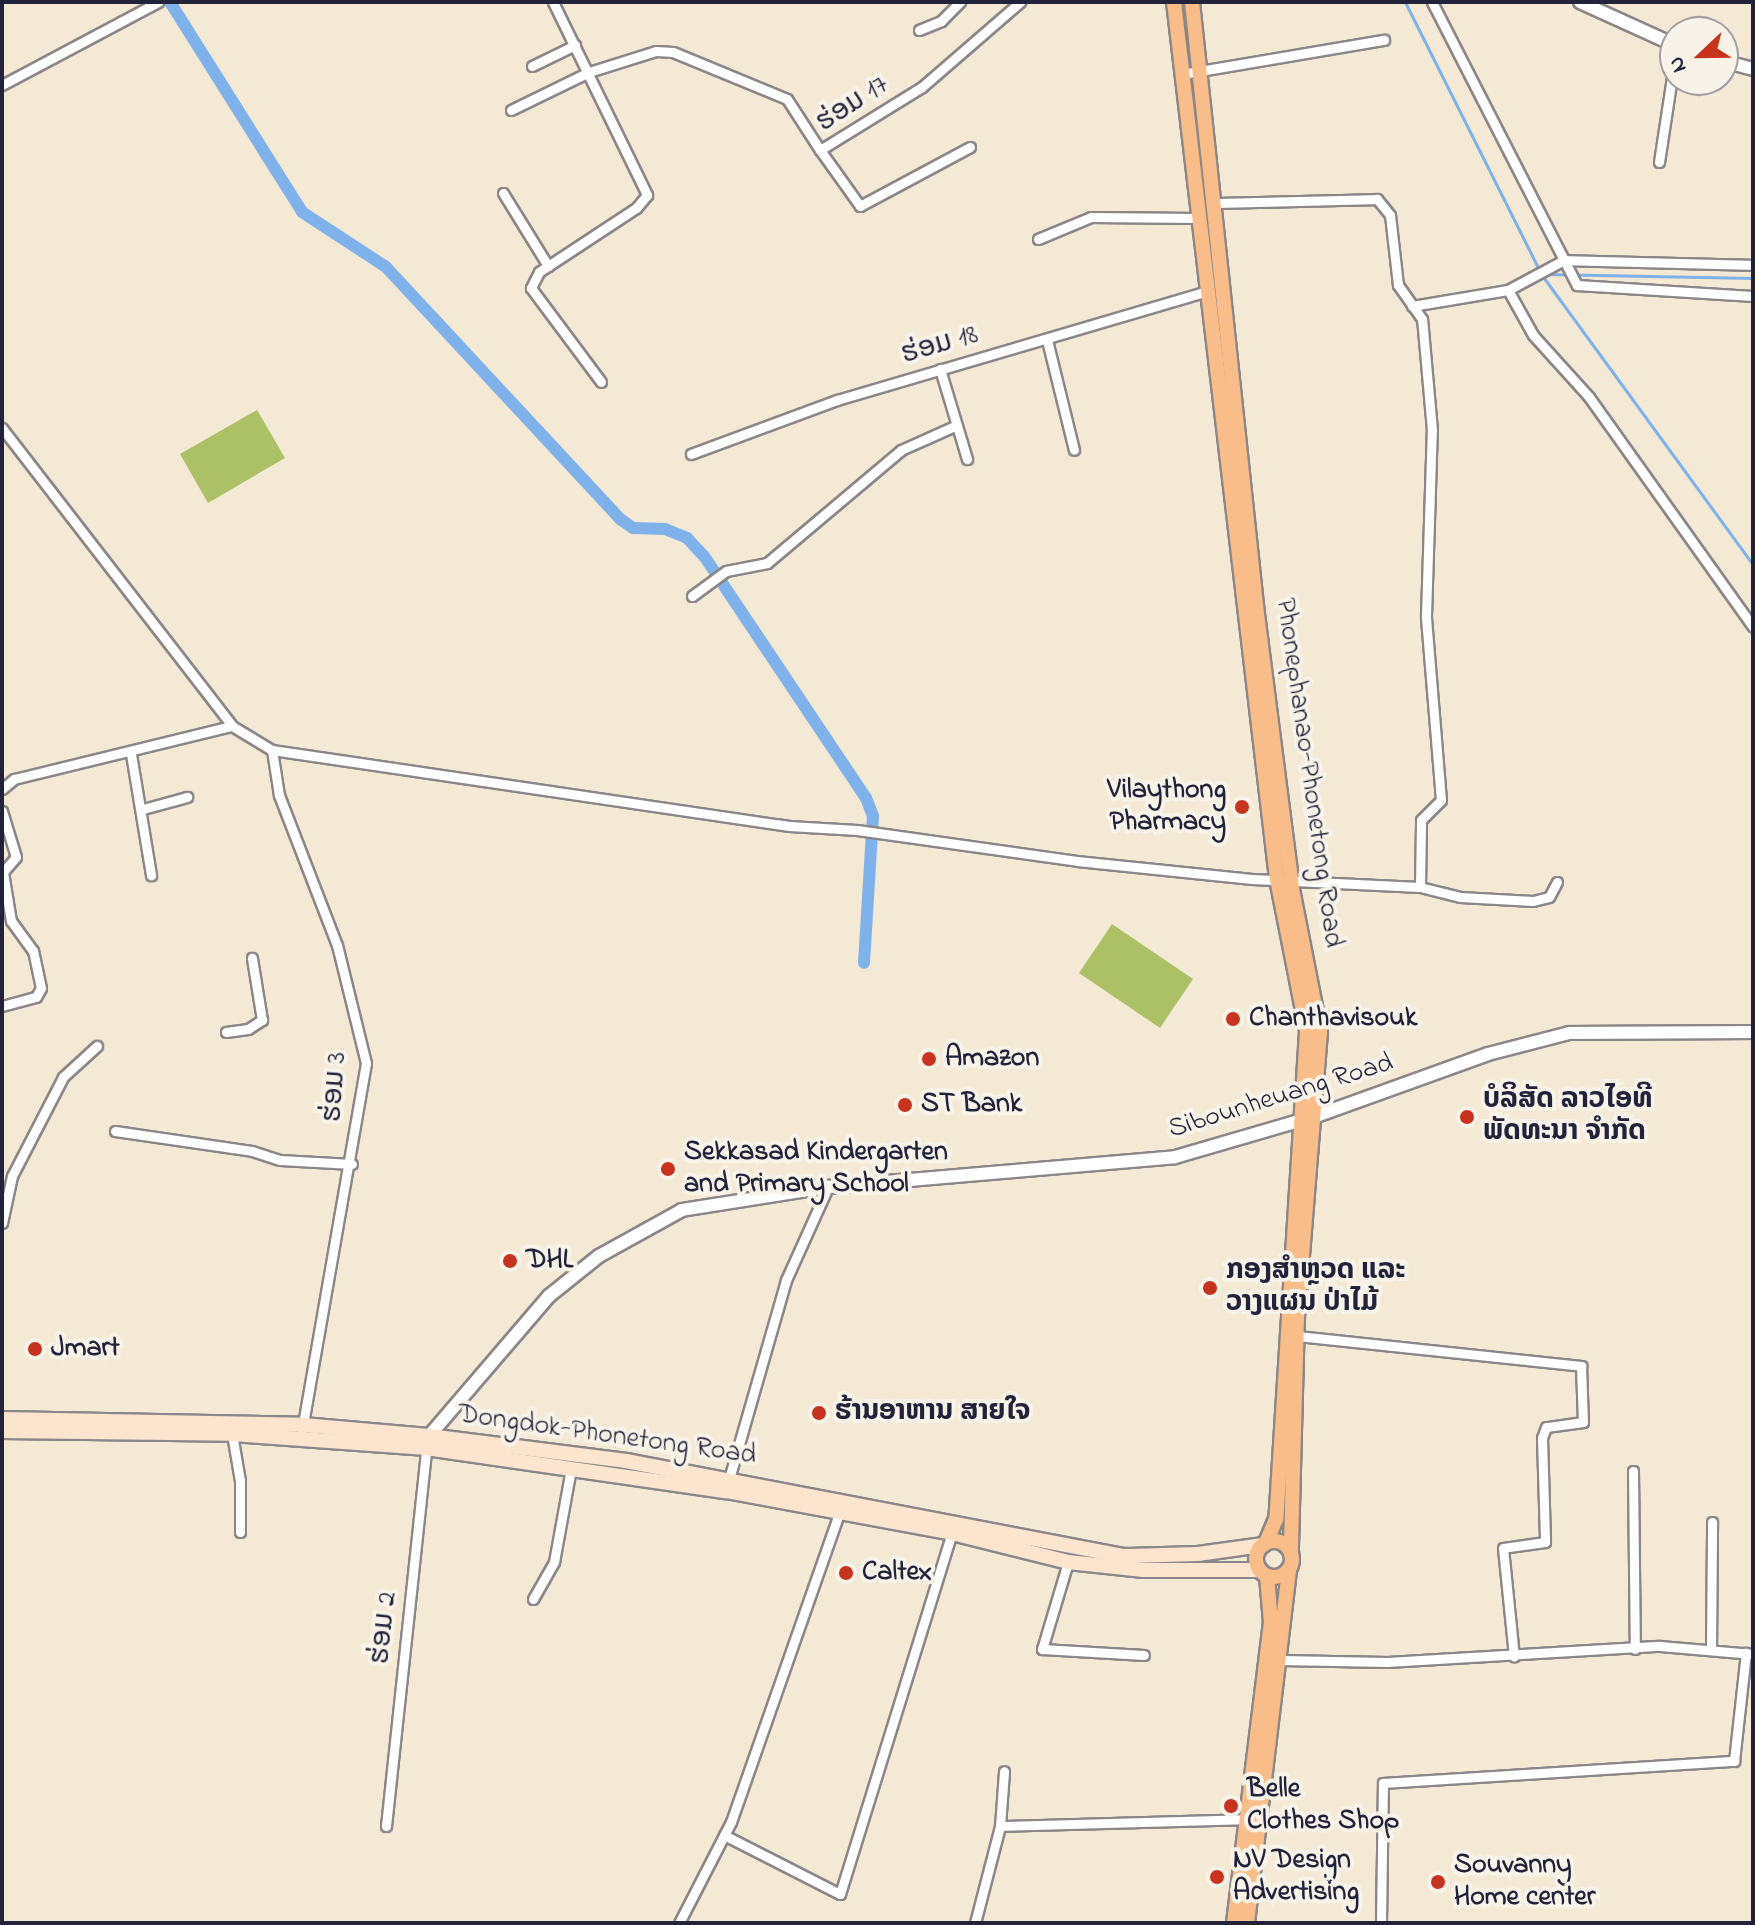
<!DOCTYPE html>
<meta charset="utf-8">
<style>
body{margin:0}
#map{position:relative;width:1755px;height:1925px;overflow:hidden;background:#f4e9d4;font-family:"Indie Flower","Noto Sans Lao",sans-serif}
div>[style]{position:absolute}
.green>*{inset:0;background:#acc165}
.stream>*{height:3px;margin:-1.5px;padding:0 1.5px;transform-origin:1.5px;border-radius:1.5px;background:#7fb1eb}
.canal>*{height:12px;margin:-6px;padding:0 6px;transform-origin:6px;border-radius:6px;background:#7fb1eb}
.roads{filter:drop-shadow(2px 0 #8b8688) drop-shadow(-2px 0 #8b8688) drop-shadow(0 2px #8b8688) drop-shadow(0 -2px #8b8688)}
.minor>*{height:9px;margin:-4.5px;padding:0 4.5px;transform-origin:4.5px;border-radius:4.5px;background:#fff}
.tertiary>*{height:12px;margin:-6px;padding:0 6px;transform-origin:6px;border-radius:6px;background:#fff}
.secondary>*{height:14px;margin:-7px;padding:0 7px;transform-origin:7px;border-radius:7px;background:#fce5cf}
.primary>*{height:14px;margin:-7px;padding:0 7px;transform-origin:7px;border-radius:7px;background:#f8bd88}
.primary>.ring{margin:-7px;padding:0;box-sizing:content-box;background:none;border:14px solid #f8bd88;border-radius:50%}
.dots>*{width:22px;height:22px;translate:-50% -50%;box-sizing:border-box;border:4px solid #f7f3e8;border-radius:50%}
span{translate:-50% -50%;white-space:nowrap;text-align:center;line-height:1.15;-webkit-text-stroke:8px #f7f3e8;paint-order:stroke}
.street-label{font-size:28px;color:#22223b}
.poi-label{font-size:28px;color:#22223b;font-weight:700}
.right{translate:-100% -50%;text-align:right}
.left{translate:0 -50%;text-align:left}
.frame{position:absolute;inset:0;border:4px solid #22223b;pointer-events:none}
.north{position:absolute;left:1659px;top:16px;width:80px;height:80px;box-sizing:border-box;background:#f7f3e8;border:2px solid #a29fa3;border-radius:50%;rotate:248deg;font-size:22px;font-weight:700;line-height:32px;text-align:center;color:#22223b}
.north::after{content:'';display:block;margin:auto;width:28px;height:36px;background:#c8321e;clip-path:polygon(50% 0,100% 100%,50% 72%,0 100%)}
</style>
<div id="map">
<div class="green">
<div style="clip-path:polygon(257px 410px,285px 458px,208px 503px,180px 454px)"></div>
<div style="clip-path:polygon(1112px 924px,1193px 979px,1160px 1028px,1079px 973px)"></div>
</div>
<div class="stream">
<div style="left:1405px;top:2px;width:304px;rotate:63.4deg"></div>
<div style="left:1541px;top:274px;width:360px;rotate:53.9deg"></div>
<div style="left:1545px;top:274px;width:208px;rotate:1.1deg"></div>
</div>
<div class="canal">
<div style="left:170px;top:2px;width:248px;rotate:57.8deg"></div>
<div style="left:302px;top:212px;width:100px;rotate:33.2deg"></div>
<div style="left:386px;top:267px;width:344px;rotate:47.1deg"></div>
<div style="left:620px;top:519px;width:16px;rotate:35deg"></div>
<div style="left:633px;top:528px;width:32px;rotate:2deg"></div>
<div style="left:665px;top:529px;width:24px;rotate:22deg"></div>
<div style="left:687px;top:538px;width:25px;rotate:47deg"></div>
<div style="left:704px;top:556px;width:291px;rotate:56.2deg"></div>
<div style="left:866px;top:798px;width:19px;rotate:69deg"></div>
<div style="left:873px;top:816px;width:147px;rotate:93.5deg"></div>
</div>
<div class="roads">
<div class="minor">
<div style="left:553px;top:2px;width:215px;rotate:64deg"></div>
<div style="left:647px;top:195px;width:17px;rotate:130deg"></div>
<div style="left:636px;top:208px;width:116px;rotate:146.6deg"></div>
<div style="left:539px;top:272px;width:18px;rotate:117deg"></div>
<div style="left:531px;top:288px;width:117px;rotate:53.3deg"></div>
<div style="left:1432px;top:2px;width:318px;rotate:62.9deg"></div>
<div style="left:1577px;top:285px;width:176px;rotate:3.6deg"></div>
<div style="left:919px;top:30px;width:24px;rotate:-22deg"></div>
<div style="left:941px;top:21px;width:27px;rotate:-45deg"></div>
<div style="left:532px;top:66px;width:48px;rotate:-26deg"></div>
<div style="left:1182px;top:74px;width:205px;rotate:-9.6deg"></div>
<div style="left:2px;top:85px;width:177px;rotate:-28deg"></div>
<div style="left:511px;top:110px;width:87px;rotate:-26deg"></div>
<div style="left:589px;top:72px;width:70px;rotate:-17.4deg"></div>
<div style="left:656px;top:51px;width:17px;rotate:3deg"></div>
<div style="left:673px;top:52px;width:123px;rotate:22.4deg"></div>
<div style="left:787px;top:99px;width:61px;rotate:57.1deg"></div>
<div style="left:970px;top:147px;width:125px;rotate:151.8deg"></div>
<div style="left:860px;top:206px;width:69px;rotate:-125.5deg"></div>
<div style="left:820px;top:150px;width:120px;rotate:-31.7deg"></div>
<div style="left:922px;top:87px;width:130px;rotate:-40.9deg"></div>
<div style="left:1659px;top:162px;width:106px;rotate:-81.3deg"></div>
<div style="left:503px;top:193px;width:86px;rotate:58.3deg"></div>
<div style="left:1038px;top:239px;width:57px;rotate:-22.5deg"></div>
<div style="left:1091px;top:217px;width:106px;rotate:0.5deg"></div>
<div style="left:1508px;top:290px;width:51px;rotate:60.9deg"></div>
<div style="left:1533px;top:335px;width:84px;rotate:47.9deg"></div>
<div style="left:1589px;top:397px;width:282px;rotate:54.5deg"></div>
<div style="left:1412px;top:306px;width:97px;rotate:-9.5deg"></div>
<div style="left:1508px;top:290px;width:64px;rotate:-28.2deg"></div>
<div style="left:1564px;top:260px;width:189px;rotate:1.5deg"></div>
<div style="left:1047px;top:340px;width:113px;rotate:76.2deg"></div>
<div style="left:940px;top:369px;width:94px;rotate:73.3deg"></div>
<div style="left:2px;top:428px;width:376px;rotate:52.3deg"></div>
<div style="left:232px;top:726px;width:47px;rotate:31deg"></div>
<div style="left:272px;top:750px;width:523px;rotate:8.36deg"></div>
<div style="left:789px;top:826px;width:68px;rotate:3.4deg"></div>
<div style="left:857px;top:830px;width:222px;rotate:8deg"></div>
<div style="left:1077px;top:861px;width:176px;rotate:5.9deg"></div>
<div style="left:1252px;top:879px;width:168px;rotate:2.7deg"></div>
<div style="left:1420px;top:887px;width:67px;rotate:-89.1deg"></div>
<div style="left:1421px;top:820px;width:28px;rotate:-45deg"></div>
<div style="left:1441px;top:800px;width:185px;rotate:-94.7deg"></div>
<div style="left:1426px;top:616px;width:186px;rotate:-88.2deg"></div>
<div style="left:1432px;top:430px;width:111px;rotate:-95.1deg"></div>
<div style="left:1422px;top:319px;width:42px;rotate:-125.2deg"></div>
<div style="left:1398px;top:285px;width:70px;rotate:-96.5deg"></div>
<div style="left:1390px;top:215px;width:21px;rotate:-129deg"></div>
<div style="left:1377px;top:199px;width:166px;rotate:178.6deg"></div>
<div style="left:691px;top:454px;width:156px;rotate:-20.3deg"></div>
<div style="left:837px;top:400px;width:384px;rotate:-16.4deg"></div>
<div style="left:692px;top:596px;width:42px;rotate:-36.3deg"></div>
<div style="left:726px;top:571px;width:42px;rotate:-11deg"></div>
<div style="left:767px;top:563px;width:175px;rotate:-40.1deg"></div>
<div style="left:901px;top:450px;width:61px;rotate:-24.1deg"></div>
<div style="left:272px;top:750px;width:46px;rotate:81.2deg"></div>
<div style="left:279px;top:795px;width:161px;rotate:68.9deg"></div>
<div style="left:337px;top:945px;width:122px;rotate:76.2deg"></div>
<div style="left:366px;top:1063px;width:372px;rotate:99.9deg"></div>
<div style="left:131px;top:754px;width:123px;rotate:80.6deg"></div>
<div style="left:2px;top:789px;width:16px;rotate:-40deg"></div>
<div style="left:14px;top:779px;width:224px;rotate:-13.7deg"></div>
<div style="left:143px;top:809px;width:46px;rotate:-15.3deg"></div>
<div style="left:2px;top:811px;width:48px;rotate:73.1deg"></div>
<div style="left:16px;top:857px;width:21px;rotate:131deg"></div>
<div style="left:1420px;top:887px;width:41px;rotate:14deg"></div>
<div style="left:1460px;top:897px;width:73px;rotate:3.1deg"></div>
<div style="left:1533px;top:901px;width:16px;rotate:-14deg"></div>
<div style="left:1549px;top:897px;width:17px;rotate:-62deg"></div>
<div style="left:2px;top:1006px;width:35px;rotate:-15deg"></div>
<div style="left:36px;top:997px;width:10px;rotate:-61deg"></div>
<div style="left:41px;top:988px;width:38px;rotate:-102deg"></div>
<div style="left:33px;top:951px;width:37px;rotate:-126deg"></div>
<div style="left:11px;top:921px;width:50px;rotate:-99.3deg"></div>
<div style="left:226px;top:1032px;width:22px;rotate:-8deg"></div>
<div style="left:248px;top:1029px;width:17px;rotate:-33deg"></div>
<div style="left:262px;top:1020px;width:63px;rotate:-99.2deg"></div>
<div style="left:115px;top:1131px;width:138px;rotate:8.3deg"></div>
<div style="left:252px;top:1151px;width:29px;rotate:18deg"></div>
<div style="left:280px;top:1160px;width:72px;rotate:3.2deg"></div>
<div style="left:2px;top:1223px;width:48px;rotate:-78deg"></div>
<div style="left:12px;top:1176px;width:111px;rotate:-62.7deg"></div>
<div style="left:63px;top:1077px;width:46px;rotate:-42.4deg"></div>
<div style="left:1297px;top:1336px;width:286px;rotate:6deg"></div>
<div style="left:1581px;top:1366px;width:56px;rotate:88deg"></div>
<div style="left:1583px;top:1422px;width:37px;rotate:172deg"></div>
<div style="left:1546px;top:1427px;width:12px;rotate:110deg"></div>
<div style="left:1542px;top:1438px;width:104px;rotate:88.3deg"></div>
<div style="left:1545px;top:1542px;width:42px;rotate:171.9deg"></div>
<div style="left:1503px;top:1548px;width:109px;rotate:84.2deg"></div>
<div style="left:232px;top:1434px;width:48px;rotate:80.3deg"></div>
<div style="left:240px;top:1481px;width:51px;rotate:90deg"></div>
<div style="left:1633px;top:1471px;width:178px;rotate:89.4deg"></div>
<div style="left:729px;top:1479px;width:207px;rotate:-74deg"></div>
<div style="left:786px;top:1280px;width:102px;rotate:-65.7deg"></div>
<div style="left:1068px;top:1562px;width:91px;rotate:106.6deg"></div>
<div style="left:1042px;top:1649px;width:102px;rotate:3.4deg"></div>
<div style="left:533px;top:1599px;width:43px;rotate:-60.4deg"></div>
<div style="left:554px;top:1562px;width:96px;rotate:-79.7deg"></div>
<div style="left:1711px;top:1649px;width:127px;rotate:-89.5deg"></div>
<div style="left:1280px;top:1660px;width:107px;rotate:1.1deg"></div>
<div style="left:1387px;top:1662px;width:273px;rotate:-3.4deg"></div>
<div style="left:1660px;top:1646px;width:93px;rotate:4.9deg"></div>
<div style="left:386px;top:1826px;width:385px;rotate:-83.9deg"></div>
<div style="left:1000px;top:1826px;width:248px;rotate:-1.6deg"></div>
<div style="left:724px;top:1835px;width:130px;rotate:27deg"></div>
<div style="left:840px;top:1894px;width:382px;rotate:-72.8deg"></div>
<div style="left:679px;top:1923px;width:114px;rotate:-62.8deg"></div>
<div style="left:731px;top:1822px;width:330px;rotate:-70.7deg"></div>
<div style="left:975px;top:1923px;width:100px;rotate:-75.5deg"></div>
<div style="left:1000px;top:1826px;width:55px;rotate:-85.8deg"></div>
<div style="left:1381px;top:1923px;width:140px;rotate:-89.2deg"></div>
<div style="left:1383px;top:1783px;width:352px;rotate:-3.6deg"></div>
<div style="left:1734px;top:1761px;width:109px;rotate:-83.7deg"></div>
</div>
<div class="tertiary">
<div style="left:1580px;top:2px;width:104px;rotate:24.4deg"></div>
<div style="left:1723px;top:61px;width:31px;rotate:15deg"></div>
<div style="left:429px;top:1436px;width:184px;rotate:-49.4deg"></div>
<div style="left:549px;top:1296px;width:64px;rotate:-38.7deg"></div>
<div style="left:599px;top:1256px;width:95px;rotate:-29deg"></div>
<div style="left:682px;top:1210px;width:148px;rotate:-9deg"></div>
<div style="left:828px;top:1187px;width:348px;rotate:-4.9deg"></div>
<div style="left:1175px;top:1157px;width:147px;rotate:-16.2deg"></div>
<div style="left:1316px;top:1116px;width:183px;rotate:-19.8deg"></div>
<div style="left:1488px;top:1054px;width:84px;rotate:-14.5deg"></div>
<div style="left:1569px;top:1033px;width:184px;rotate:-0.3deg"></div>
</div>
<div class="secondary">
<div style="left:2px;top:1419px;width:301px;rotate:1.1deg"></div>
<div style="left:303px;top:1425px;width:126px;rotate:5deg"></div>
<div style="left:429px;top:1436px;width:199px;rotate:7.2deg"></div>
<div style="left:626px;top:1461px;width:507px;rotate:10.8deg"></div>
<div style="left:1124px;top:1556px;width:74px;rotate:-1.5deg"></div>
<div style="left:1198px;top:1554px;width:66px;rotate:-7.9deg"></div>
<div style="left:2px;top:1431px;width:230px;rotate:0.7deg"></div>
<div style="left:232px;top:1434px;width:195px;rotate:4.1deg"></div>
<div style="left:426px;top:1448px;width:303px;rotate:8.2deg"></div>
<div style="left:726px;top:1491px;width:230px;rotate:10.5deg"></div>
<div style="left:952px;top:1533px;width:120px;rotate:14deg"></div>
<div style="left:1068px;top:1562px;width:76px;rotate:6deg"></div>
<div style="left:1144px;top:1570px;width:115px"></div>
</div>
<div class="primary">
<div style="left:1174px;top:2px;width:883px;rotate:83.3deg"></div>
<div style="left:1277px;top:879px;width:155px;rotate:78.8deg"></div>
<div style="left:1307px;top:1031px;width:489px;rotate:93.6deg"></div>
<div style="left:1276px;top:1519px;width:26px;rotate:113deg"></div>
<div style="left:1192px;top:2px;width:615px;rotate:83.94deg"></div>
<div style="left:1257px;top:614px;width:277px;rotate:82.7deg"></div>
<div style="left:1292px;top:889px;width:146px;rotate:78.9deg"></div>
<div style="left:1320px;top:1032px;width:286px;rotate:94.6deg"></div>
<div style="left:1297px;top:1317px;width:237px;rotate:91.5deg"></div>
<div class="ring" style="left:1256px;top:1541px;width:22px;height:22px"></div>
<div style="left:1234px;top:1923px;width:302px;rotate:-83deg"></div>
<div style="left:1271px;top:1623px;width:47px;rotate:-94.9deg"></div>
<div style="left:1247px;top:1923px;width:355px;rotate:-83.2deg"></div>
</div>
</div>
<div class="dots">
<div style="left:1242px;top:807px;background:#c8321e"></div>
<div style="left:1233px;top:1019px;background:#c8321e"></div>
<div style="left:929px;top:1059px;background:#c8321e"></div>
<div style="left:905px;top:1105px;background:#c8321e"></div>
<div style="left:1467px;top:1117px;background:#c8321e"></div>
<div style="left:668px;top:1169px;background:#c8321e"></div>
<div style="left:510px;top:1261px;background:#c8321e"></div>
<div style="left:1210px;top:1288px;background:#c8321e"></div>
<div style="left:35px;top:1349px;background:#c8321e"></div>
<div style="left:819px;top:1413px;background:#c8321e"></div>
<div style="left:846px;top:1573px;background:#c8321e"></div>
<div style="left:1231px;top:1806px;background:#c8321e"></div>
<div style="left:1217px;top:1877px;background:#c8321e"></div>
<div style="left:1438px;top:1882px;background:#c8321e"></div>
</div>
<div class="street-label">
<span style="left:853px;top:105px;rotate:-33deg">ຮ່ອມ 17</span>
<span style="left:940px;top:346px;rotate:-16deg">ຮ່ອມ 18</span>
<span style="left:1308px;top:773px;rotate:82deg">Phonephanao-Phonetong Road</span>
<span style="left:336px;top:1087px;rotate:-86deg">ຮ່ອມ 3</span>
<span style="left:1281px;top:1097px;rotate:-17deg">Sibounheuang Road</span>
<span style="left:607px;top:1436px;rotate:8deg">Dongdok-Phonetong Road</span>
<span style="left:385px;top:1628px;rotate:-84deg">ຮ່ອມ 2</span>
</div>
<div class="poi-label">
<span class="right" style="left:1226px;top:807px">Vilaythong<br>Pharmacy</span>
<span class="left" style="left:1249px;top:1019px">Chanthavisouk</span>
<span class="left" style="left:945px;top:1059px">Amazon</span>
<span class="left" style="left:1483px;top:1117px">ບໍລິສັດ ລາວໄອທີ<br>ພັດທະນາ ຈຳກັດ</span>
<span class="left" style="left:921px;top:1105px">ST Bank</span>
<span class="left" style="left:684px;top:1169px">Sekkasad Kindergarten<br>and Primary School</span>
<span class="left" style="left:526px;top:1261px">DHL</span>
<span class="left" style="left:1226px;top:1288px">ກອງສໍາຫຼວດ ແລະ<br>ວາງແຜນ ປ່າໄມ້</span>
<span class="left" style="left:51px;top:1349px">Jmart</span>
<span class="left" style="left:835px;top:1413px">ຮ້ານອາຫານ ສາຍໃຈ</span>
<span class="left" style="left:862px;top:1573px">Caltex</span>
<span class="left" style="left:1247px;top:1806px">Belle<br>Clothes Shop</span>
<span class="left" style="left:1233px;top:1877px">NV Design<br>Advertising</span>
<span class="left" style="left:1454px;top:1882px">Souvanny<br>Home center</span>
</div>
<div class="frame"></div>
<div class="north">N</div>
</div>
